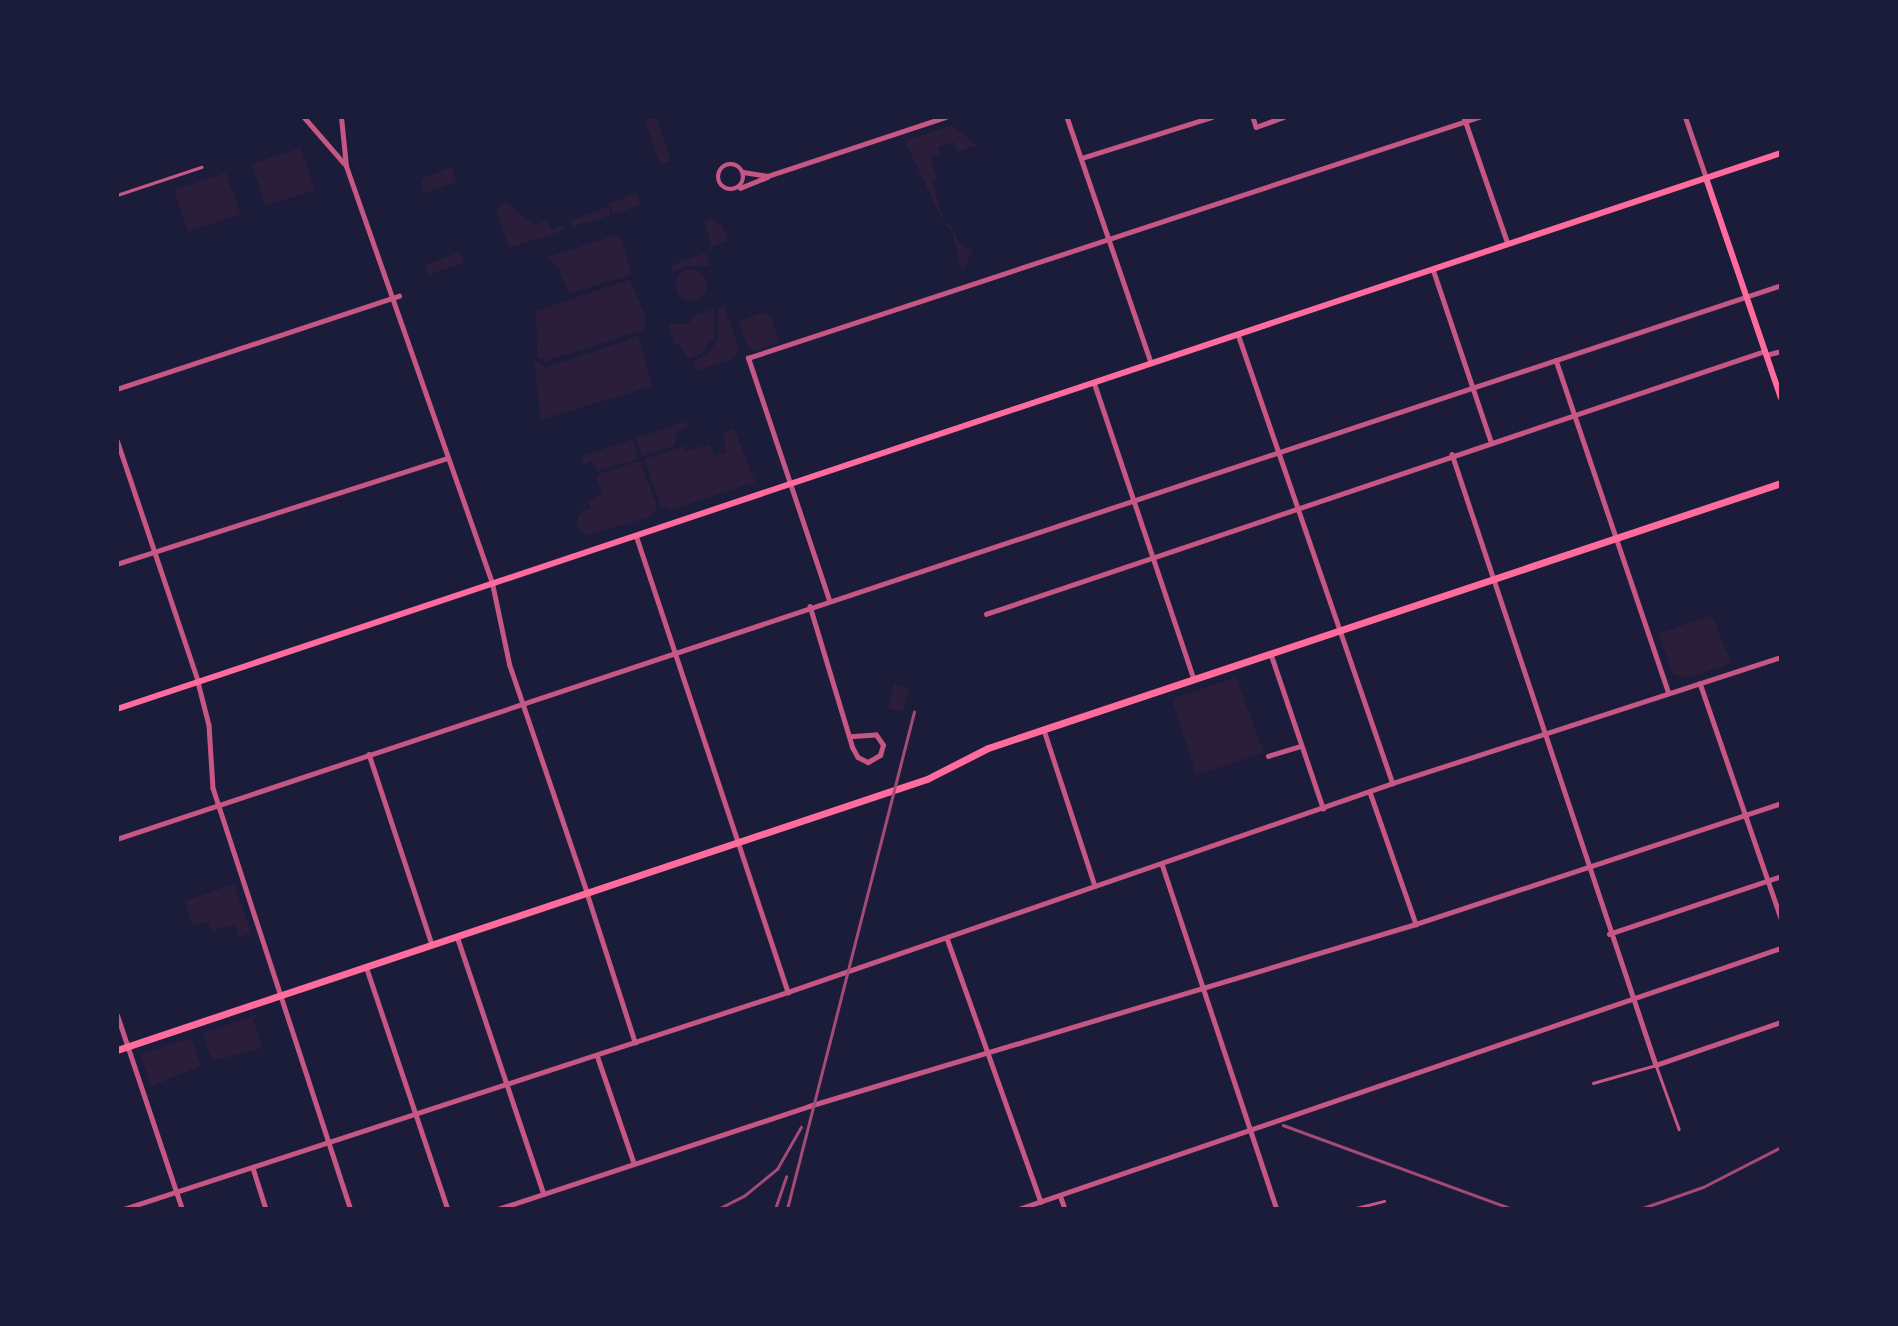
<!DOCTYPE html>
<style>
body{margin:0}
#map{position:relative;width:1898px;height:1326px;overflow:hidden;background:#1b1b3a;font-family:"Public Sans",sans-serif}
div>[style]{position:absolute}
.green>*{inset:0;background:#2a1e3b}
.round{border-radius:50%}
.service>*{height:2.5px;margin:-1.25px;padding:0 1.25px;transform-origin:1.25px;border-radius:1.25px;background:#c65784}
.minor>*{height:4.5px;margin:-2.25px;padding:0 2.25px;transform-origin:2.25px;border-radius:2.25px;background:#c65784}
.minor>.ring{margin:-2.25px;padding:0;box-sizing:content-box;background:none;border:4.5px solid #c65784;border-radius:50%}
.tertiary>*{height:5px;margin:-2.5px;padding:0 2.5px;transform-origin:2.5px;border-radius:2.5px;background:#c65784}
.secondary>*{height:6px;margin:-3px;padding:0 3px;transform-origin:3px;border-radius:3px;background:#ff6b9d}
.primary>*{height:7px;margin:-3.5px;padding:0 3.5px;transform-origin:3.5px;border-radius:3.5px;background:#ff6b9d}
.rail>*{height:2.5px;margin:-1.25px;padding:0 1.25px;transform-origin:1.25px;border-radius:1.25px;background:#a44b75}
span{translate:-50% -50%;white-space:nowrap;text-align:center;line-height:1.15;-webkit-text-stroke:5px #1b1b3a;paint-order:stroke}
.frame{position:absolute;inset:0;border:119px solid #1b1b3a;pointer-events:none}
</style>
<div id="map">
<div class="green">
<div style="clip-path:polygon(644px 117px,656px 117px,671px 161px,660px 165px)"></div>
<div style="clip-path:polygon(952px 125px,977px 145px,958px 152px,954px 142px,938px 147px,940px 154px,930px 158px,937px 178px,932px 180px,944px 223px,951px 225px,959px 242px,973px 251px,962px 272px,952px 231px,944px 224px,905px 141px)"></div>
<div style="clip-path:polygon(301px 148px,315px 190px,265px 206px,252px 164px)"></div>
<div style="clip-path:polygon(452px 167px,457px 182px,425px 193px,420px 179px)"></div>
<div style="clip-path:polygon(226px 173px,241px 214px,188px 232px,174px 190px)"></div>
<div style="clip-path:polygon(637px 193px,640px 205px,613px 214px,609px 204px)"></div>
<div style="clip-path:polygon(507px 203px,534px 225px,548px 220px,551px 230px,563px 225px,565px 230px,509px 248px,497px 213px,498px 206px)"></div>
<div style="clip-path:polygon(608px 207px,611px 215px,572px 227px,570px 220px)"></div>
<div style="clip-path:polygon(710px 218px,722px 225px,728px 241px,712px 247px,704px 221px)"></div>
<div style="clip-path:polygon(619px 234px,632px 274px,569px 294px,558px 267px,546px 258px)"></div>
<div style="clip-path:polygon(460px 252px,464px 263px,428px 275px,425px 265px)"></div>
<div style="clip-path:polygon(706px 253px,710px 266px,687px 266px,673px 273px,671px 265px)"></div>
<div class="round" style="left:675px;top:269px;width:32px;height:32px"></div>
<div style="clip-path:polygon(630px 279px,646px 318px,645px 329px,546px 361px,537px 357px,536px 311px)"></div>
<div style="clip-path:polygon(724px 306px,739px 349px,733px 359px,696px 371px,692px 363px,710px 351px,718px 338px,718px 308px)"></div>
<div style="clip-path:polygon(714px 309px,714px 337px,702px 353px,689px 359px,679px 344px,674px 345px,669px 324px,688px 324px,692px 317px)"></div>
<div style="clip-path:polygon(763px 312px,771px 316px,778px 336px,777px 343px,757px 351px,747px 346px,738px 321px)"></div>
<div style="clip-path:polygon(638px 336px,652px 386px,541px 420px,534px 361px,546px 368px)"></div>
<div style="clip-path:polygon(682px 422px,691px 426px,677px 432px,675px 446px,642px 456px,636px 438px)"></div>
<div style="clip-path:polygon(734px 428px,755px 482px,671px 510px,661px 506px,644px 459px,684px 446px,687px 451px,710px 444px,714px 456px,726px 452px,723px 433px)"></div>
<div style="clip-path:polygon(633px 439px,638px 459px,597px 471px,592px 461px,584px 464px,582px 456px)"></div>
<div style="clip-path:polygon(640px 461px,657px 507px,651px 517px,585px 535px,577px 525px,578px 515px,590px 508px,589px 504px,573px 510px,602px 494px,596px 475px)"></div>
<div style="clip-path:polygon(1712px 615px,1731px 663px,1688px 678px,1673px 674px,1658px 634px)"></div>
<div style="clip-path:polygon(1236px 677px,1264px 753px,1196px 775px,1172px 699px)"></div>
<div style="clip-path:polygon(894px 684px,909px 688px,903px 712px,888px 708px)"></div>
<div style="clip-path:polygon(234px 884px,251px 933px,239px 937px,234px 924px,212px 931px,209px 921px,192px 926px,185px 901px)"></div>
<div style="clip-path:polygon(259px 1014px,253px 1020px,263px 1048px,212px 1061px,203px 1033px)"></div>
<div style="clip-path:polygon(191px 1038px,201px 1066px,151px 1086px,140px 1055px)"></div>
</div>
<div class="service">
<div style="left:117px;top:195px;width:89px;rotate:-18.4deg"></div>
<div style="left:1593px;top:1083px;width:66px;rotate:-15.9deg"></div>
<div style="left:1656px;top:1065px;width:68px;rotate:70.2deg"></div>
<div style="left:1352px;top:1209px;width:33px;rotate:-14deg"></div>
</div>
<div class="minor">
<div style="left:304px;top:117px;width:61px;rotate:49deg"></div>
<div style="left:1067px;top:117px;width:259px;rotate:71.1deg"></div>
<div style="left:1253px;top:117px;width:10px;rotate:73deg"></div>
<div style="left:1256px;top:127px;width:29px;rotate:-20deg"></div>
<div style="left:1464px;top:117px;width:134px;rotate:70.9deg"></div>
<div style="left:1082px;top:158px;width:136px;rotate:-17.5deg"></div>
<div class="ring" style="left:718px;top:164px;width:21.5px;height:21.5px"></div>
<div style="left:743px;top:172px;width:25px;rotate:9deg"></div>
<div style="left:768px;top:176px;width:187px;rotate:-18.4deg"></div>
<div style="left:740px;top:188px;width:29px;rotate:-22deg"></div>
<div style="left:1433px;top:269px;width:182px;rotate:71.4deg"></div>
<div style="left:1238px;top:334px;width:475px;rotate:71deg"></div>
<div style="left:1766px;top:355px;width:16px;rotate:-15deg"></div>
<div style="left:1556px;top:360px;width:349px;rotate:71.3deg"></div>
<div style="left:1094px;top:382px;width:313px;rotate:71.4deg"></div>
<div style="left:117px;top:389px;width:297px;rotate:-18.3deg"></div>
<div style="left:1452px;top:454px;width:644px;rotate:71.54deg"></div>
<div style="left:1656px;top:1065px;width:132px;rotate:-19deg"></div>
<div style="left:636px;top:535px;width:482px;rotate:71.6deg"></div>
<div style="left:117px;top:564px;width:347px;rotate:-17.8deg"></div>
<div style="left:829px;top:600px;width:255px;rotate:-108.5deg"></div>
<div style="left:748px;top:358px;width:770px;rotate:-18.25deg"></div>
<div style="left:810px;top:606px;width:148px;rotate:73.2deg"></div>
<div style="left:853px;top:748px;width:10px;rotate:61deg"></div>
<div style="left:858px;top:757px;width:11px;rotate:27deg"></div>
<div style="left:868px;top:762px;width:14px;rotate:-30deg"></div>
<div style="left:880px;top:755px;width:10px;rotate:-73deg"></div>
<div style="left:883px;top:745px;width:12px;rotate:-125deg"></div>
<div style="left:876px;top:735px;width:26px;rotate:176deg"></div>
<div style="left:986px;top:614px;width:822px;rotate:-18.66deg"></div>
<div style="left:1271px;top:654px;width:163px;rotate:71.3deg"></div>
<div style="left:198px;top:682px;width:44px;rotate:75.7deg"></div>
<div style="left:209px;top:725px;width:63px;rotate:86.4deg"></div>
<div style="left:213px;top:788px;width:443px;rotate:71.9deg"></div>
<div style="left:1700px;top:683px;width:249px;rotate:71deg"></div>
<div style="left:1044px;top:730px;width:164px;rotate:71.9deg"></div>
<div style="left:369px;top:754px;width:200px;rotate:71.7deg"></div>
<div style="left:1268px;top:756px;width:34px;rotate:-17deg"></div>
<div style="left:1370px;top:792px;width:140px;rotate:70.8deg"></div>
<div style="left:117px;top:839px;width:1754px;rotate:-18.41deg"></div>
<div style="left:1162px;top:864px;width:364px;rotate:71.6deg"></div>
<div style="left:587px;top:893px;width:157px;rotate:72.1deg"></div>
<div style="left:1609px;top:934px;width:182px;rotate:-18.6deg"></div>
<div style="left:457px;top:936px;width:272px;rotate:71.4deg"></div>
<div style="left:947px;top:938px;width:280px;rotate:70.4deg"></div>
<div style="left:366px;top:966px;width:256px;rotate:71.4deg"></div>
<div style="left:597px;top:1055px;width:114px;rotate:71.1deg"></div>
<div style="left:253px;top:1168px;width:43px;rotate:72.4deg"></div>
<div style="left:1060px;top:1195px;width:15px;rotate:70deg"></div>
<div style="left:124px;top:1209px;width:699px;rotate:-18.1deg"></div>
<div style="left:788px;top:992px;width:640px;rotate:-19.06deg"></div>
<div style="left:1393px;top:783px;width:408px;rotate:-18deg"></div>
<div style="left:498px;top:1209px;width:328px;rotate:-18.3deg"></div>
<div style="left:809px;top:1106px;width:634px;rotate:-16.69deg"></div>
<div style="left:1416px;top:924px;width:385px;rotate:-18.3deg"></div>
<div style="left:1019px;top:1209px;width:805px;rotate:-18.91deg"></div>
</div>
<div class="tertiary">
<div style="left:341px;top:117px;width:49px;rotate:84.2deg"></div>
<div style="left:346px;top:166px;width:442px;rotate:70.7deg"></div>
<div style="left:492px;top:583px;width:83px;rotate:78.1deg"></div>
<div style="left:509px;top:664px;width:242px;rotate:71.2deg"></div>
<div style="left:1685px;top:117px;width:65px;rotate:71deg"></div>
<div style="left:117px;top:441px;width:254px;rotate:71.4deg"></div>
<div style="left:117px;top:1015px;width:205px;rotate:71.5deg"></div>
</div>
<div class="secondary">
<div style="left:1706px;top:178px;width:232px;rotate:71.2deg"></div>
<div style="left:117px;top:709px;width:1754px;rotate:-18.48deg"></div>
</div>
<div class="primary">
<div style="left:117px;top:1050px;width:854px;rotate:-18.5deg"></div>
<div style="left:927px;top:779px;width:68px;rotate:-26.9deg"></div>
<div style="left:988px;top:748px;width:836px;rotate:-18.48deg"></div>
</div>
<div class="rail">
<div style="left:1283px;top:1125px;width:245px;rotate:20.1deg"></div>
<div style="left:718px;top:1209px;width:29px;rotate:-27deg"></div>
<div style="left:744px;top:1196px;width:43px;rotate:-39.3deg"></div>
<div style="left:777px;top:1169px;width:48px;rotate:-60.3deg"></div>
<div style="left:775px;top:1209px;width:34px;rotate:-71deg"></div>
<div style="left:787px;top:1209px;width:513px;rotate:-75.67deg"></div>
<div style="left:1640px;top:1209px;width:67px;rotate:-19.2deg"></div>
<div style="left:1703px;top:1187px;width:88px;rotate:-27.1deg"></div>
<div style="left:1780px;top:1209px;width:1px;rotate:-45deg"></div>
</div>
<div class="frame"></div>
</div>
